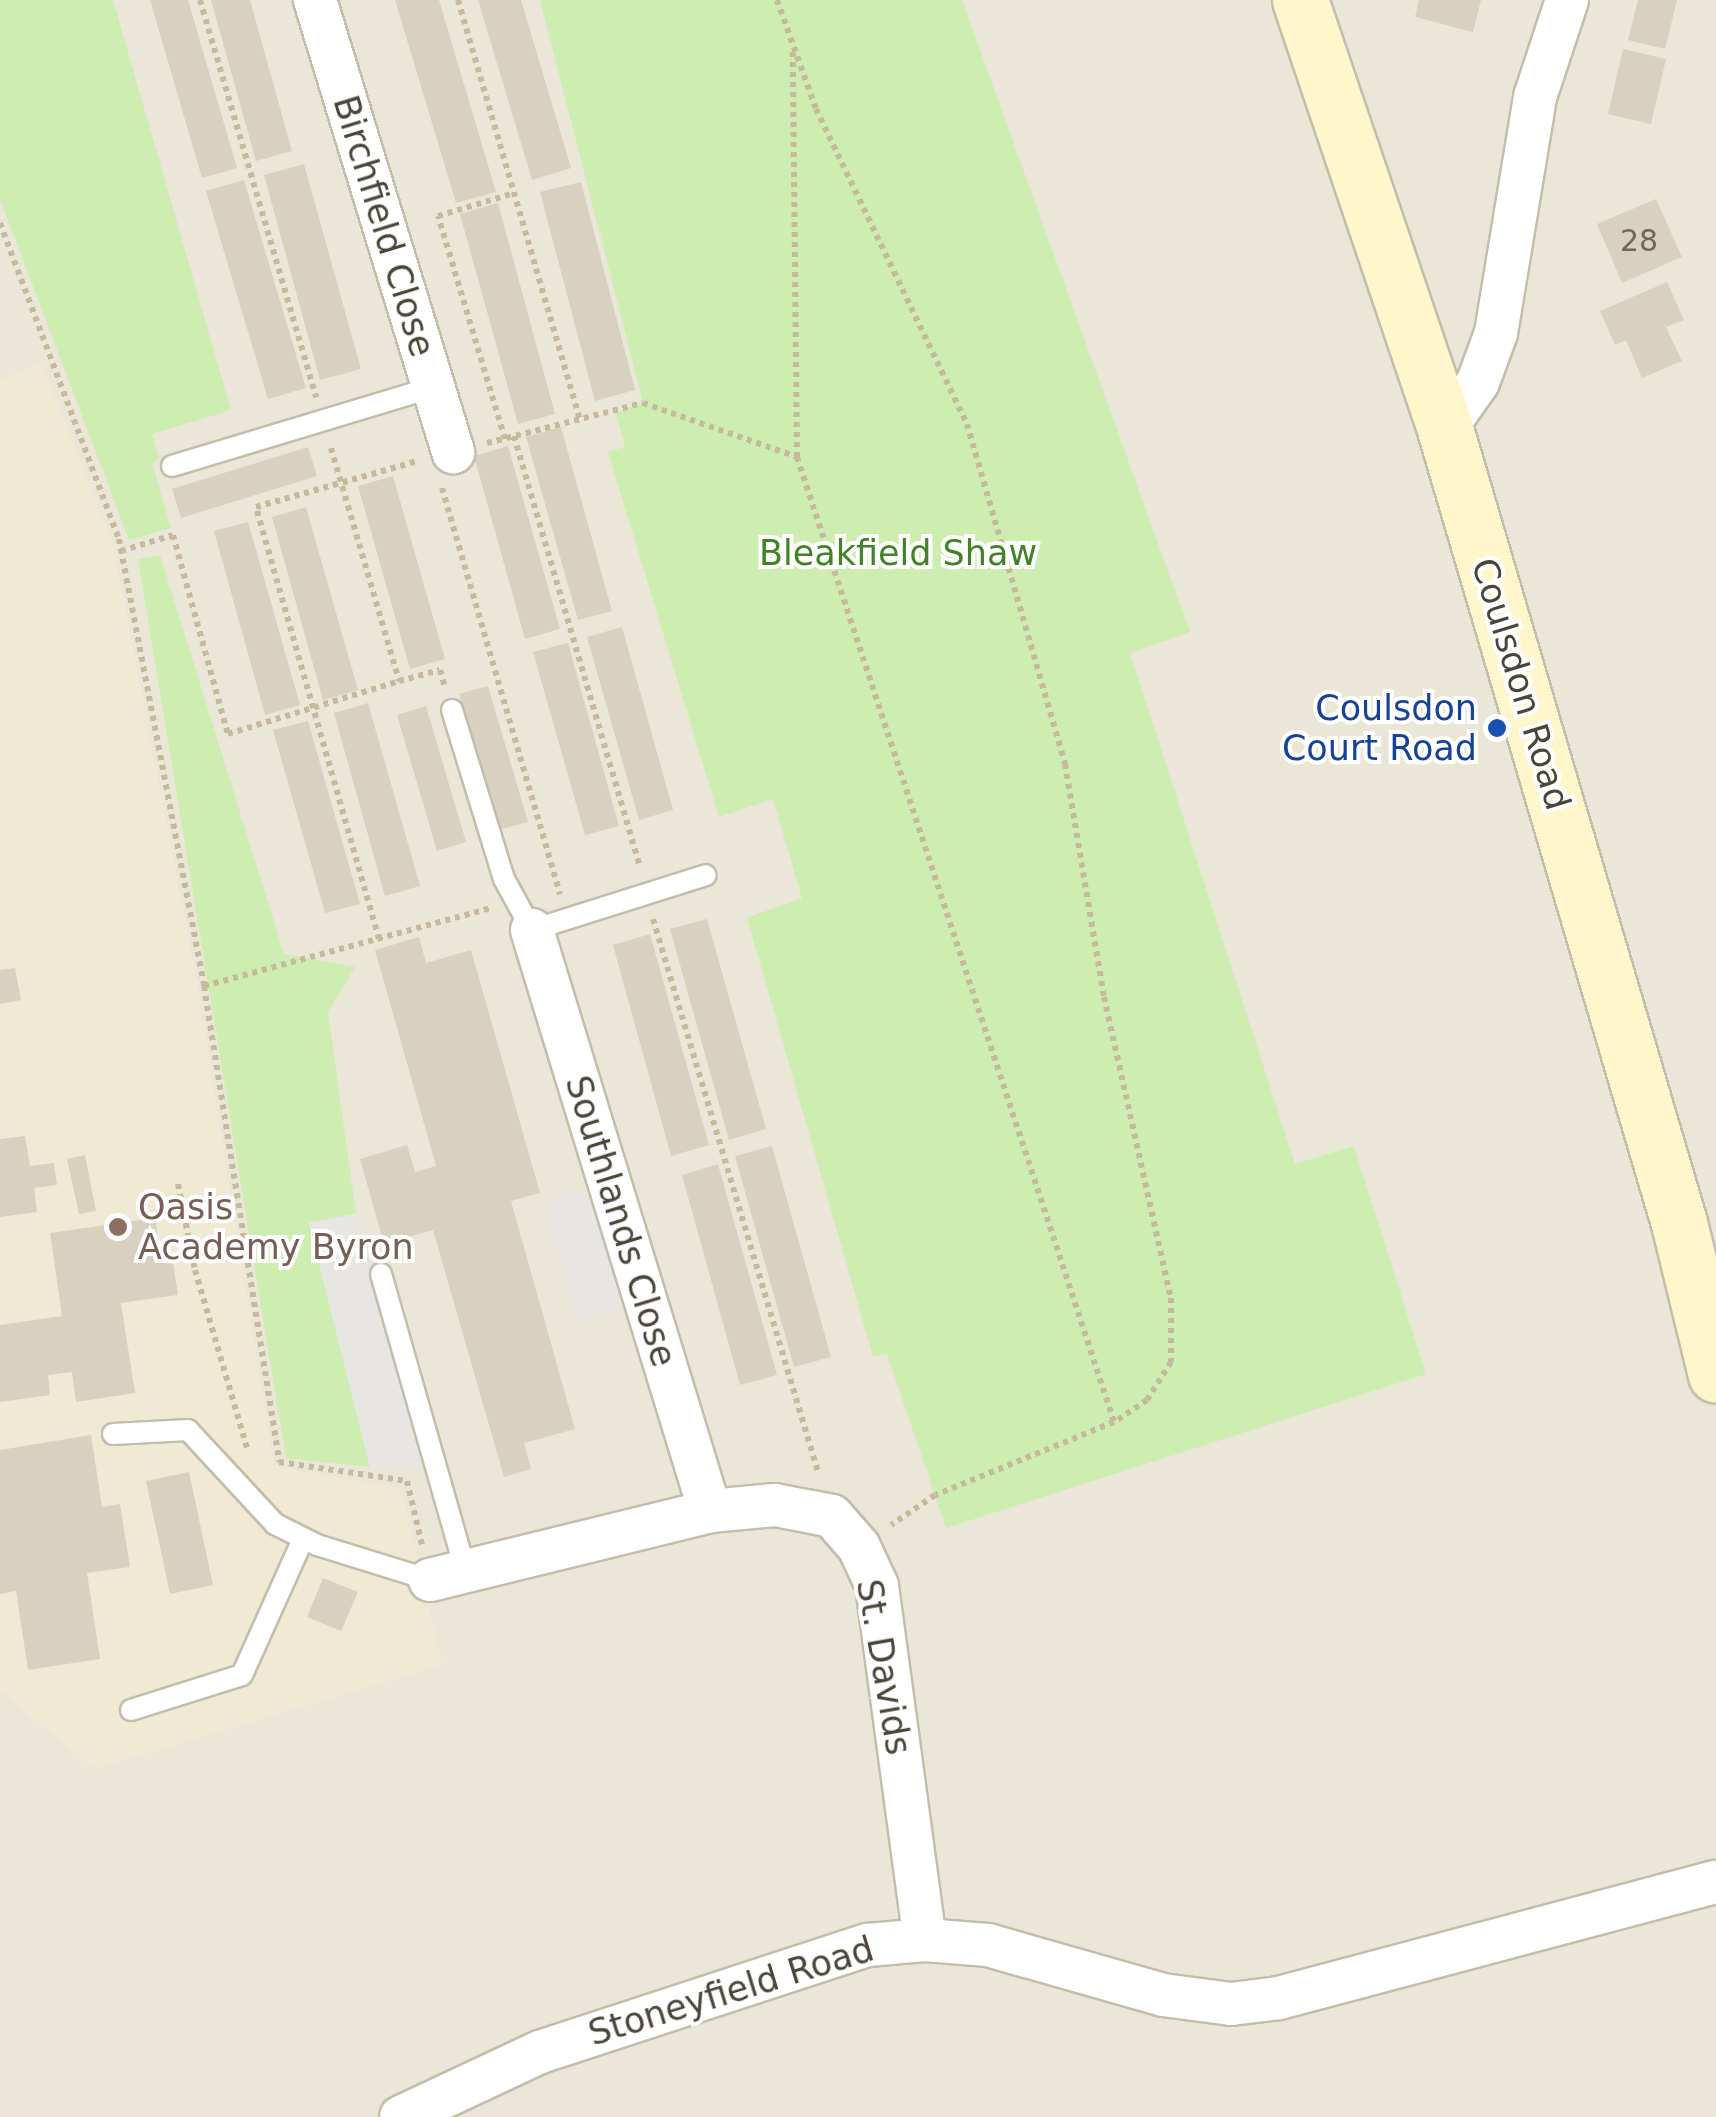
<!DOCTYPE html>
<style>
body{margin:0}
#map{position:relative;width:1716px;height:2117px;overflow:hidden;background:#f6f4eb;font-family:"DejaVu Sans",sans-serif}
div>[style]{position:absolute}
.residential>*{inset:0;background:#eae6d8}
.education>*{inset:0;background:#f0ead4}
.green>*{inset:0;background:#cdedb1}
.parking>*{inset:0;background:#e8e6e2}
.building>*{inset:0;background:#d9d1bf}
.path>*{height:6px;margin-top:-3px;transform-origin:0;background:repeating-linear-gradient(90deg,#c6ba9c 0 5px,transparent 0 10px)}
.roads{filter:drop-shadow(2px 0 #c3bdac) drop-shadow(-2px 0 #c3bdac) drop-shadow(0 2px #c3bdac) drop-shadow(0 -2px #c3bdac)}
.service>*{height:20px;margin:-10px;padding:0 10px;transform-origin:10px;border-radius:10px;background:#fff}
.minor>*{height:42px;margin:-21px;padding:0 21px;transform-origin:21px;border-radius:21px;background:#fff}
.secondary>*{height:55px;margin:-27.5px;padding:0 27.5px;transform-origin:27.5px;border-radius:27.5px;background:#fff6cc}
.dots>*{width:28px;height:28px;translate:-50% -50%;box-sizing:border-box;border:5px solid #fff;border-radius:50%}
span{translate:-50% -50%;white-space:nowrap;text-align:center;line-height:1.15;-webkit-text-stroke:8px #fff;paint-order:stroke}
.number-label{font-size:30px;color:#6e685a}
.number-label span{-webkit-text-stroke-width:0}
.street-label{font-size:35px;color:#4b4538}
.park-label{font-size:35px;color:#428325}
.transit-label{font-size:35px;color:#164399}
.right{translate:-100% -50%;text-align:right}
.education-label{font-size:35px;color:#785e54}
.left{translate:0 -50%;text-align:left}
</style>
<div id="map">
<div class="residential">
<div style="clip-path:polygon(0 0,1716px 0,1716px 2117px,0 2117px)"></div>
</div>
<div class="education">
<div style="clip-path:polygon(42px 364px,113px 543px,198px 987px,274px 1466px,401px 1488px,442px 1665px,95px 1769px,0 1691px,0 380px)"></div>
</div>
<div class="green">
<div style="clip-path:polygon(0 0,113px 0,231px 410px,152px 434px,159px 459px,152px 463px,171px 528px,129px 540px,0 199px)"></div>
<div style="clip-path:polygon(540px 0,962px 0,1190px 632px,1130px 653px,1295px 1164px,1354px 1146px,1426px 1374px,946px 1528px,887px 1354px,873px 1356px,747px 918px,802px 898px,773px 799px,719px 817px,608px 452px,625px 447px,616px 413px,643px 402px)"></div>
<div style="clip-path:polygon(160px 555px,284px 954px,355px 967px,328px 1012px,356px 1214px,309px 1223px,370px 1467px,286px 1458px,138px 559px)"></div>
</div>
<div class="parking">
<div style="clip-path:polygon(609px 1183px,645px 1301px,578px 1322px,544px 1202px)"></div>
<div style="clip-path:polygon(356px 1214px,381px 1274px,435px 1464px,370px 1467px,309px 1222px)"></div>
</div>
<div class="building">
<div style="clip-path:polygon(150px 0,188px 0,237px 168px,202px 178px)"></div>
<div style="clip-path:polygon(211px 0,250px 0,292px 151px,256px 161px)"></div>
<div style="clip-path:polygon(395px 0,439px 0,496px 192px,456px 203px)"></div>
<div style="clip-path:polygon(478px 0,521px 0,571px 168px,532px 180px)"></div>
<div style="clip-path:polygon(1419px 0,1481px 0,1473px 32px,1415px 17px)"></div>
<div style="clip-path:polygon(1638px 0,1677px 0,1665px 49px,1628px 40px)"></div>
<div style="clip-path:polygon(1623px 49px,1666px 59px,1651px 124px,1608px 114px)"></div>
<div style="clip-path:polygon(304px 164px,361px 369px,320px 380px,264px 175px)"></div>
<div style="clip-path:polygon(244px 180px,306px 388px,268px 399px,206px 191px)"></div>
<div style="clip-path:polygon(581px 182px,635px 390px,595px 401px,540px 192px)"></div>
<div style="clip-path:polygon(1656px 199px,1682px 257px,1622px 283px,1597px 224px)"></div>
<div style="clip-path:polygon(498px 203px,555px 414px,518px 424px,460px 214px)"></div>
<div style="clip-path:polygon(1667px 282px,1684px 320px,1666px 327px,1682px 361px,1642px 378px,1626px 340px,1615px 345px,1600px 311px)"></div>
<div style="clip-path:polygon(561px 427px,612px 611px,578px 620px,526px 437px)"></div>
<div style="clip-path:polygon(508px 446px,560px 629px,525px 639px,474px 456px)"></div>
<div style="clip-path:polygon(308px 447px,317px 476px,181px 518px,172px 489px)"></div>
<div style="clip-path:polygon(393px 476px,445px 659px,410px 669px,358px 486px)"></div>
<div style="clip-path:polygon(306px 507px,358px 690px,323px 700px,272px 517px)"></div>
<div style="clip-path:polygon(248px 522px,300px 705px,265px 715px,214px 531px)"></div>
<div style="clip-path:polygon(622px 627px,673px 810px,639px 820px,587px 637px)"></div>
<div style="clip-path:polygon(568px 643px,619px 826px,585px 835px,533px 652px)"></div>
<div style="clip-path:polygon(488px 686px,528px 822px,499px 830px,459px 694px)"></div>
<div style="clip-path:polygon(368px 703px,420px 886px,385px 896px,334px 713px)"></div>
<div style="clip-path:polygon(426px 706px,466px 842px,437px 851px,397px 715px)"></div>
<div style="clip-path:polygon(308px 721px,360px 904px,325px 913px,273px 730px)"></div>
<div style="clip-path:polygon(707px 919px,766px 1129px,729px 1140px,670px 929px)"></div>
<div style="clip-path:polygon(650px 934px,709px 1145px,671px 1156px,613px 945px)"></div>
<div style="clip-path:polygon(419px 937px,426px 963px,471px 950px,540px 1193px,511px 1201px,575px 1429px,524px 1443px,531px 1469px,504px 1477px,433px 1230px,384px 1244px,360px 1159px,407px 1145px,415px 1172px,436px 1166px,375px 950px)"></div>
<div style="clip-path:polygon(15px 968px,21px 1000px,0 1004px,0 970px)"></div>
<div style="clip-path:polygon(25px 1136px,30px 1166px,54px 1163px,57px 1185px,34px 1188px,37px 1212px,0 1217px,0 1139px)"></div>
<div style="clip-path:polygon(772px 1146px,831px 1357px,794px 1367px,735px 1156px)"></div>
<div style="clip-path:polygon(85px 1155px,96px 1211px,79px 1214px,67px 1159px)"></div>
<div style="clip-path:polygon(718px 1164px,777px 1375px,740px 1385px,682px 1175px)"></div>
<div style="clip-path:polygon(155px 1218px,162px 1263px,173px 1262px,178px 1295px,121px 1303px,135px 1393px,76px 1402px,72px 1372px,48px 1375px,50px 1395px,0 1402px,0 1325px,62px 1316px,50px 1233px)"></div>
<div style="clip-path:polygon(91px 1435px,102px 1507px,120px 1504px,130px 1567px,87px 1573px,100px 1659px,28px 1670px,16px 1591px,0 1594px,0 1450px)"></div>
<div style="clip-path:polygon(189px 1472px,213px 1585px,170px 1594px,146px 1481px)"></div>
<div style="clip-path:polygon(323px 1578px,358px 1592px,341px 1631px,307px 1617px)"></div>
</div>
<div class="path">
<div style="left:200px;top:0;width:414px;rotate:73.7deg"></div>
<div style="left:458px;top:0;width:436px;rotate:73.8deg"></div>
<div style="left:777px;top:0;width:116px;rotate:70.3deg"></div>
<div style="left:816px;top:109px;width:349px;rotate:64.4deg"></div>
<div style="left:967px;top:424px;width:354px;rotate:73.9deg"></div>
<div style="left:1065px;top:764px;width:236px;rotate:80.5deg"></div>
<div style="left:1104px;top:997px;width:308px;rotate:77.5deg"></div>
<div style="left:1171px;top:1298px;width:64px;rotate:90deg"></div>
<div style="left:1171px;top:1362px;width:45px;rotate:122.3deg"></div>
<div style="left:1147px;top:1400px;width:40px;rotate:146deg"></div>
<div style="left:1114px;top:1422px;width:193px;rotate:157.8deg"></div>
<div style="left:935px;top:1495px;width:53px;rotate:145.7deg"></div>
<div style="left:0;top:223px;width:338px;rotate:69.4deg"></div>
<div style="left:119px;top:539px;width:455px;rotate:79.2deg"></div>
<div style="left:204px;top:986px;width:482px;rotate:81deg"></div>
<div style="left:279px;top:1462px;width:129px;rotate:8.4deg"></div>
<div style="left:407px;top:1481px;width:66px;rotate:76.8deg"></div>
<div style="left:514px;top:436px;width:450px;rotate:73.7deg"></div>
<div style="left:505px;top:439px;width:233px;rotate:-106.7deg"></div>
<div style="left:438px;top:216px;width:79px;rotate:-16.8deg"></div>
<div style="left:487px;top:443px;width:161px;rotate:-14.4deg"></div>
<div style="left:643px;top:403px;width:163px;rotate:19.3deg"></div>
<div style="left:797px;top:457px;width:408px;rotate:-90.6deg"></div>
<div style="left:331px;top:448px;width:243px;rotate:73.7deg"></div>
<div style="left:399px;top:681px;width:42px;rotate:-15deg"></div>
<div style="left:440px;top:670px;width:18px;rotate:74deg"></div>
<div style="left:797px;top:457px;width:1016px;rotate:71.81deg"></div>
<div style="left:442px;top:488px;width:423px;rotate:73.8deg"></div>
<div style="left:121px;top:551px;width:54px;rotate:-17.1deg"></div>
<div style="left:173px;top:535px;width:206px;rotate:74.6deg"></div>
<div style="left:228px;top:734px;width:179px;rotate:-17.2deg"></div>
<div style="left:653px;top:919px;width:577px;rotate:73.39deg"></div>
<div style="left:379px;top:939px;width:449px;rotate:-105.9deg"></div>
<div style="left:256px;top:507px;width:167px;rotate:-15.9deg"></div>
<div style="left:204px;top:986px;width:297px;rotate:-15.2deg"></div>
<div style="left:178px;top:1184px;width:88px;rotate:78.8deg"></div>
<div style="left:195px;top:1270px;width:185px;rotate:73.7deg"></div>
</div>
<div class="roads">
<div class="service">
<div style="left:172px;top:466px;width:273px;rotate:-16.8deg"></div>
<div style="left:452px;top:710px;width:177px;rotate:72.9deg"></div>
<div style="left:504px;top:879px;width:58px;rotate:61.2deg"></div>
<div style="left:532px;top:930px;width:182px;rotate:-17.5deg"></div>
<div style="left:381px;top:1274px;width:311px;rotate:74.1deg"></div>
<div style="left:113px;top:1434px;width:75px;rotate:-3.1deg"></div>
<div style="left:188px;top:1430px;width:128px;rotate:47.2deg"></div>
<div style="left:275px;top:1524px;width:47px;rotate:26.6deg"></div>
<div style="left:317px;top:1545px;width:118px;rotate:17.2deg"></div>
<div style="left:131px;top:1710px;width:116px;rotate:-17.5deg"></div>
<div style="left:242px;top:1675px;width:149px;rotate:-65.8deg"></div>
</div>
<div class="minor">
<div style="left:315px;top:0;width:473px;rotate:73deg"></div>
<div style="left:1445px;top:429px;width:57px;rotate:-54.9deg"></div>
<div style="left:1478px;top:382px;width:52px;rotate:-69.8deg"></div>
<div style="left:1496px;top:333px;width:239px;rotate:-80.6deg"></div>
<div style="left:1535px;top:97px;width:102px;rotate:-71.7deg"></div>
<div style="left:532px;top:930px;width:608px;rotate:72.97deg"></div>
<div style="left:430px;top:1580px;width:288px;rotate:-13.8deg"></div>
<div style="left:710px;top:1511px;width:65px;rotate:-5.3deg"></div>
<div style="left:775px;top:1505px;width:58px;rotate:10.9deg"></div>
<div style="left:832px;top:1516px;width:41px;rotate:48.9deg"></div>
<div style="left:859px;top:1547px;width:43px;rotate:65.2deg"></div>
<div style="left:877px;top:1586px;width:357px;rotate:82.3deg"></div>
<div style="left:401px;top:2117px;width:153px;rotate:-25.1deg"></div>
<div style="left:540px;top:2052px;width:345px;rotate:-18.1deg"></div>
<div style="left:868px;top:1945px;width:57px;rotate:-5deg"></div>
<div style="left:925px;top:1940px;width:63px;rotate:4.5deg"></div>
<div style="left:988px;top:1945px;width:182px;rotate:15.9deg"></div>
<div style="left:1163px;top:1995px;width:69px;rotate:7.5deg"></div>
<div style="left:1231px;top:2004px;width:48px;rotate:-7.1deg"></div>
<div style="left:1279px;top:1998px;width:452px;rotate:-14.9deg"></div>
</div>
<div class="secondary">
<div style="left:1300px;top:0;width:453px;rotate:71.3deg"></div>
<div style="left:1445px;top:429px;width:828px;rotate:73.58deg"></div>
<div style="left:1679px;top:1223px;width:156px;rotate:76.3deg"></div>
</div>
</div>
<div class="dots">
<div style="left:1497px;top:728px;background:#1a4fb4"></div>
<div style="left:118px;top:1227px;background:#8d6e63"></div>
</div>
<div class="number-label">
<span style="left:1639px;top:241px">28</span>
</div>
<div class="street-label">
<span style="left:384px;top:226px;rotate:73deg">Birchfield Close</span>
<span style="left:1521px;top:684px;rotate:73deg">Coulsdon Road</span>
<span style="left:621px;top:1221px;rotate:73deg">Southlands Close</span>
<span style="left:884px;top:1667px;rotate:80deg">St. Davids</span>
<span style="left:731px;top:1991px;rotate:-17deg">Stoneyfield Road</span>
</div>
<div class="park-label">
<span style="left:898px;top:553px">Bleakfield Shaw</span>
</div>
<div class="transit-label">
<span class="right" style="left:1477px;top:728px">Coulsdon<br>Court Road</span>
</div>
<div class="education-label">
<span class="left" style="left:138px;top:1227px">Oasis<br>Academy Byron</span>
</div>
</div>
